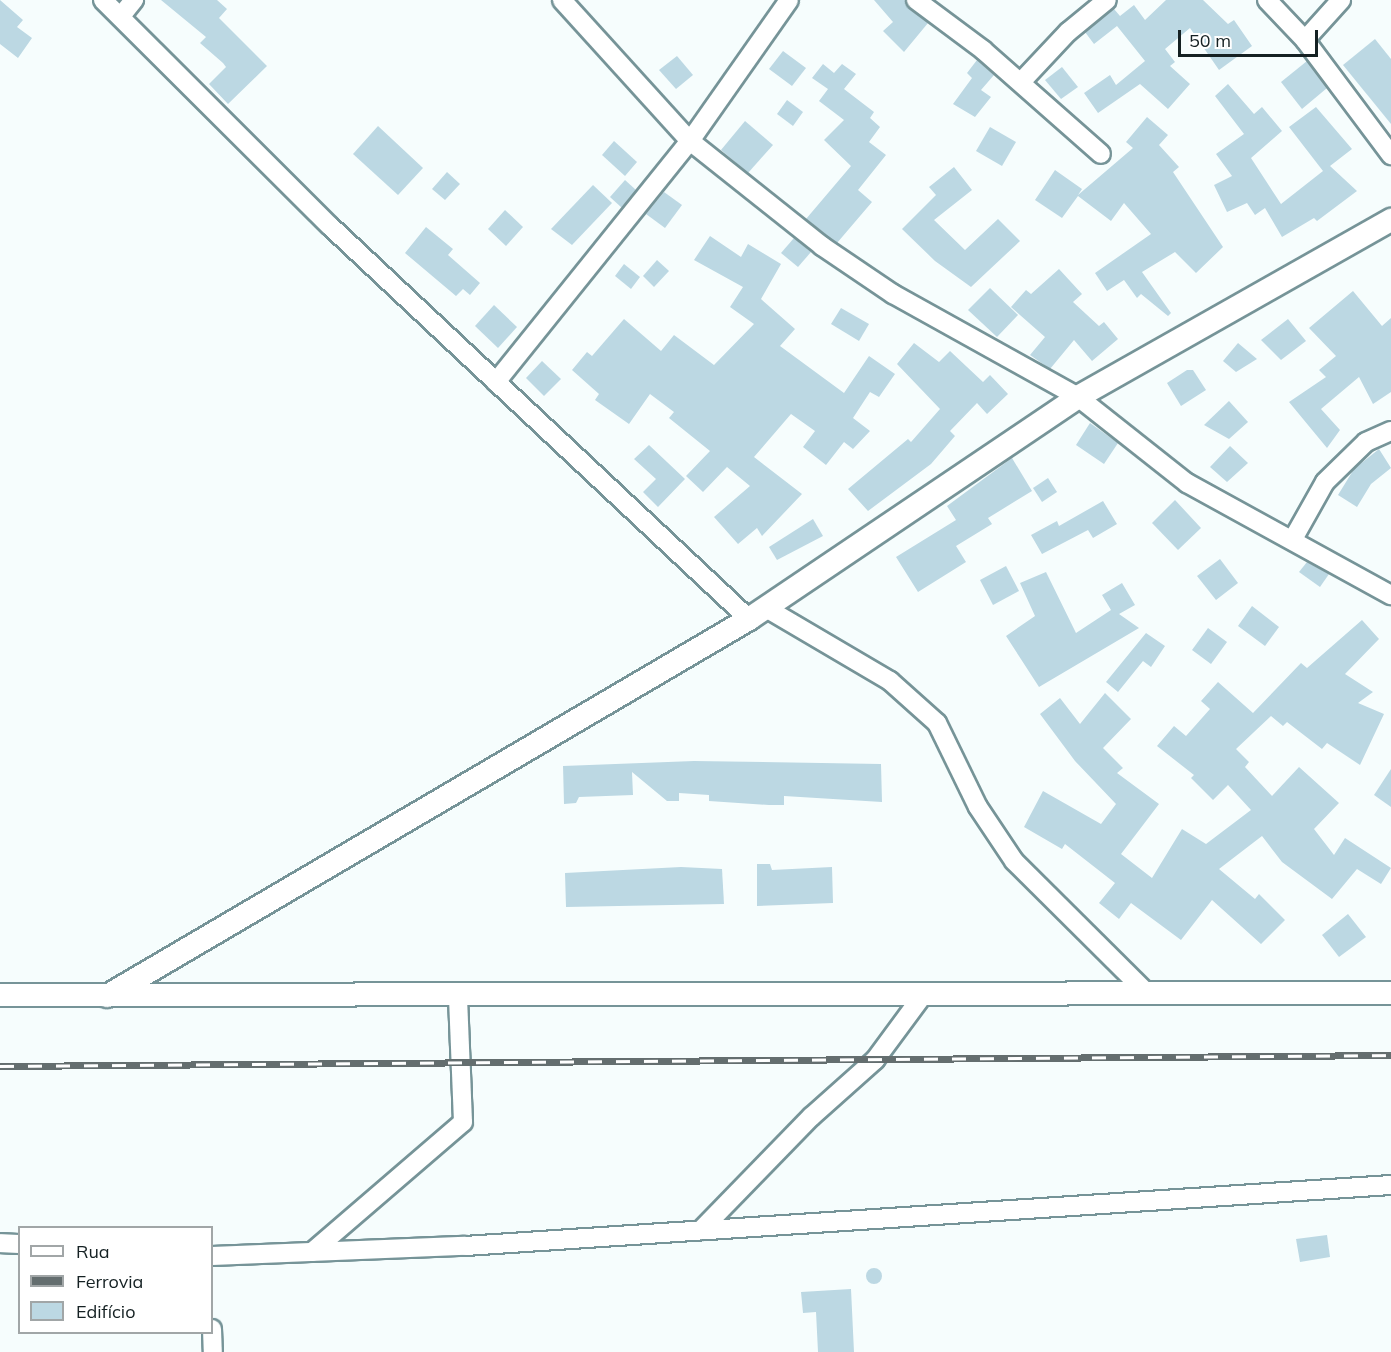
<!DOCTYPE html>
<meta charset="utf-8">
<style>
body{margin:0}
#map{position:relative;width:1391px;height:1352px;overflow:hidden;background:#f6fdfd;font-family:Mulish,sans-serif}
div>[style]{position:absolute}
.building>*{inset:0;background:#bcd8e3}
.round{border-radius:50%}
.roads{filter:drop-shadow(2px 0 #769498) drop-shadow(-2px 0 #769498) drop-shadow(0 2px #769498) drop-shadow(0 -2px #769498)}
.minor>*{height:18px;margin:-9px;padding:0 9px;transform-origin:9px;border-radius:9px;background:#fff}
.tertiary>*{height:22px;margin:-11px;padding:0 11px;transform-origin:11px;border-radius:11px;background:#fff}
.rail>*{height:7px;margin-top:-3.5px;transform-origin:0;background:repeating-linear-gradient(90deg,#fff 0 14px,#646e6f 0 28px);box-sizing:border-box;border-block:2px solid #646e6f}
span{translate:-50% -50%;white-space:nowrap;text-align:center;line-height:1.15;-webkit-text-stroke:6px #fff;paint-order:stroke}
.legend{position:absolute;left:18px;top:1226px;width:195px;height:108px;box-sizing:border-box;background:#fff;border:2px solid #a1a6a7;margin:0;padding:8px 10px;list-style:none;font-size:18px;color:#152123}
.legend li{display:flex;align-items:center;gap:12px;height:30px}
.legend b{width:30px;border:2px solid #a1a6a7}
.scale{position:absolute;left:1178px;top:30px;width:140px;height:27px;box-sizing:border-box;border:3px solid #152123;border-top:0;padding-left:8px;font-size:18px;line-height:21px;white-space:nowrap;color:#152123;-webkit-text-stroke:4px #fff;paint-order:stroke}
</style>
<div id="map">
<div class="building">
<div style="clip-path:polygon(0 0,23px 20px,17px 27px,32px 38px,18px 58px,0 44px)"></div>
<div style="clip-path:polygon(161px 0,217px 0,227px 9px,219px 18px,267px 66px,228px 104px,209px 84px,226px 67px,223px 63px,200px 43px,206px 37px)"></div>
<div style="clip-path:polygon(874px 0,905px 0,928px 23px,904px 52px,883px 31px,893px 22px)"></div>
<div style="clip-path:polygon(1166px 0,1203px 0,1228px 24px,1234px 20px,1252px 46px,1219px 70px,1190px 28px,1165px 49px,1175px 62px,1170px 66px,1190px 84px,1168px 109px,1140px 84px,1098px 113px,1084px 93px,1110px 75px,1116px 85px,1145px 61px,1117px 26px,1094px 44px,1085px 32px,1114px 9px,1120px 16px,1134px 5px,1145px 20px)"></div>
<div style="clip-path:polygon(1375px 39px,1391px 59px,1391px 124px,1343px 65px)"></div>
<div style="clip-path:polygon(783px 51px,806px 68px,792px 86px,769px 69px)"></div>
<div style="clip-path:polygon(677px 56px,693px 75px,676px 89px,659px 70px)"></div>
<div style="clip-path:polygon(977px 60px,994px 75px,981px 90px,991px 97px,975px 117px,953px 104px,972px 78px,967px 73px)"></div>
<div style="clip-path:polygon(1307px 61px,1327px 88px,1302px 109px,1281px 82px)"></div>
<div style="clip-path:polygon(823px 64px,834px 73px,842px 64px,856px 74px,844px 89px,874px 112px,870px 118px,880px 127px,869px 142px,886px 155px,858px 190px,872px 202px,837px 243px,806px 219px,851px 166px,824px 140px,844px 120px,819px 101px,828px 89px,812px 78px)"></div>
<div style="clip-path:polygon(1062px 67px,1078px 87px,1061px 99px,1045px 80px)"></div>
<div style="clip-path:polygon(1228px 84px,1254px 114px,1262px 107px,1282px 131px,1251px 158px,1281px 204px,1323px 171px,1289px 127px,1316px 107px,1352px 149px,1330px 166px,1357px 191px,1317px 221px,1314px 218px,1282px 237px,1265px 208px,1255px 215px,1247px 203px,1227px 212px,1214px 185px,1232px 176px,1216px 154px,1244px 134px,1215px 96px)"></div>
<div style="clip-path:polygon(787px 100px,803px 112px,793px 126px,777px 114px)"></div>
<div style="clip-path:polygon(1147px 117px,1168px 135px,1159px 145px,1179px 167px,1173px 172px,1223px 247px,1196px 273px,1175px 252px,1142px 272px,1171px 313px,1168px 316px,1141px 294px,1137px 298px,1124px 280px,1107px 291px,1095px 273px,1151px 234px,1124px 203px,1111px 221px,1078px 196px,1062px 218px,1035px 200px,1055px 170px,1082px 189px,1078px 195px,1133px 148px,1126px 142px)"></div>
<div style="clip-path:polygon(745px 121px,773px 145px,748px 173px,721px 150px)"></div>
<div style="clip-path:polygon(378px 126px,423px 168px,398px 195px,353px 154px)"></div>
<div style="clip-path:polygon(990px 127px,1016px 142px,1002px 166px,976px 151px)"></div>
<div style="clip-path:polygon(614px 141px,637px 162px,625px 176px,602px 155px)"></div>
<div style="clip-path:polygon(954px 167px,972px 190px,934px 220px,965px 250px,998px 219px,1020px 241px,971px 287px,935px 261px,902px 229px,936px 195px,929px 187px)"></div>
<div style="clip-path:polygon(447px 172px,460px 184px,445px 200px,432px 189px)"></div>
<div style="clip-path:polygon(625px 180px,636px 190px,622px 208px,610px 197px)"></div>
<div style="clip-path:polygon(593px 185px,612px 203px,572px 245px,551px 229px)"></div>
<div style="clip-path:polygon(664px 192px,682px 205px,665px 228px,646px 214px)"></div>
<div style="clip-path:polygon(505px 210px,523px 227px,506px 246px,488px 229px)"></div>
<div style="clip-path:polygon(426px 227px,453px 249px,448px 255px,480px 283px,470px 295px,463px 289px,456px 296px,405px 253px)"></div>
<div style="clip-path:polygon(710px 236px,741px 257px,748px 244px,781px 264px,761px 299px,795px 329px,780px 346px,844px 393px,869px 356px,895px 374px,879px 397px,870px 392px,853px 418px,870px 431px,853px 449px,844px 442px,826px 465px,803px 447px,815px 431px,791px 414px,754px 457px,802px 494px,762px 536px,757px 528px,738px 544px,714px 517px,750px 486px,727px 467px,703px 492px,686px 476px,710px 451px,669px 418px,674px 412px,650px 394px,629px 424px,595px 400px,599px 394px,572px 370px,587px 352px,592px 356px,624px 319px,661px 351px,674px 335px,714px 365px,754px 324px,730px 307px,743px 287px,694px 260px)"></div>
<div style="clip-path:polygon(794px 238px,811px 252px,798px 267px,781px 253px)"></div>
<div style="clip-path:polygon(657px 260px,669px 271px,654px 287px,643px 276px)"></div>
<div style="clip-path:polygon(624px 264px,640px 277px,631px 289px,615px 276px)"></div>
<div style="clip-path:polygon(1059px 269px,1082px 294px,1073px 302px,1099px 326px,1104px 322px,1118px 339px,1092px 361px,1074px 340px,1050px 369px,1030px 355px,1045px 337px,1011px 307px,1026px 290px,1031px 294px)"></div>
<div style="clip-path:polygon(990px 288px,1018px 315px,997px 337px,968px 310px)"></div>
<div style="clip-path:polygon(1353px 291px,1382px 326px,1391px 318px,1391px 392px,1373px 404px,1359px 377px,1321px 409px,1340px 430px,1327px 448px,1289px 402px,1326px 377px,1319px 370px,1336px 356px,1309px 328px)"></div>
<div style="clip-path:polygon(494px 305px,517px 327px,498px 348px,475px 326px)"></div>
<div style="clip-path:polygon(841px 308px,869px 324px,859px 341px,831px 324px)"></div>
<div style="clip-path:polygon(1288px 319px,1306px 341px,1281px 360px,1261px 340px)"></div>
<div style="clip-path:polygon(914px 343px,939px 362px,950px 351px,983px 382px,990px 375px,1008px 394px,987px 414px,977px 403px,950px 431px,955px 436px,931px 464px,868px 511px,848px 489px,908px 439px,911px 442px,940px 409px,897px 364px)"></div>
<div style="clip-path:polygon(1238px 343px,1257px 359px,1236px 372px,1223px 361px)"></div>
<div style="clip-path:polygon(542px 361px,561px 379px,544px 396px,526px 378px)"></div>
<div style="clip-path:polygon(1187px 370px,1193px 370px,1206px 390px,1181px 406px,1167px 383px)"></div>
<div style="clip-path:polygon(1229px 401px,1248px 422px,1229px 439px,1204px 425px)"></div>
<div style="clip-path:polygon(1090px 423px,1118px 443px,1104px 464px,1076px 445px)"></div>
<div style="clip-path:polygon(649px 445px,685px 479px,658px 507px,643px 492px,656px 479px,634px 459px)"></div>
<div style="clip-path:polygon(1230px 446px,1248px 463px,1227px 482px,1210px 467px)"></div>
<div style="clip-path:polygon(1379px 449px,1391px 468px,1371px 484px,1357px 507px,1338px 495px,1354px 469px)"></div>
<div style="clip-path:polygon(1012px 458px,1032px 491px,988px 518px,992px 524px,956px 546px,966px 562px,918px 592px,896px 557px,956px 520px,947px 506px)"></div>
<div style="clip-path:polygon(1048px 478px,1057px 492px,1042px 502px,1033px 488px)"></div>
<div style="clip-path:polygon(1175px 500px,1201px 528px,1178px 550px,1152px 523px)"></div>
<div style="clip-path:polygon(1103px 501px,1117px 524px,1093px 538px,1088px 530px,1042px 554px,1031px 535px,1057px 521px,1059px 526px)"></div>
<div style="clip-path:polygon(813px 519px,823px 536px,777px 560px,769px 547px)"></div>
<div style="clip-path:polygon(1220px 559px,1238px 583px,1216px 600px,1197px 576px)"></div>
<div style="clip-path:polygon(1307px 562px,1329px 574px,1320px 587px,1299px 572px)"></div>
<div style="clip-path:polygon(1006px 566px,1019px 591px,993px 605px,980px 580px)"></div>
<div style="clip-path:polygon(1046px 572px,1076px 633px,1111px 610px,1102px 595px,1122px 583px,1135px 605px,1119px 614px,1139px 628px,1039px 687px,1006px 636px,1035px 616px,1020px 583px)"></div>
<div style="clip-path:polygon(1252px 606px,1279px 627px,1265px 646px,1238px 626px)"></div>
<div style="clip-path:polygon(1362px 620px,1379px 639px,1345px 674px,1373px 692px,1358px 703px,1384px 714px,1360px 765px,1327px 743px,1322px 749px,1287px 722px,1283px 726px,1271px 716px,1236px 749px,1249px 762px,1245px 767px,1272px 796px,1299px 767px,1339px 803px,1314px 829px,1334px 855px,1345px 838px,1391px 868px,1381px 884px,1357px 869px,1332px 899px,1282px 862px,1262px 836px,1219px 869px,1255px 899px,1259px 894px,1285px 920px,1261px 944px,1212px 900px,1181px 940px,1131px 903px,1119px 919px,1099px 903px,1115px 883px,1065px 844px,1062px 849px,1024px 827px,1043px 791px,1101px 824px,1116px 804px,1075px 761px,1040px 714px,1060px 698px,1080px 724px,1105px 693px,1131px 719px,1103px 748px,1123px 768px,1117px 773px,1159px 804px,1121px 854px,1152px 878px,1182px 829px,1206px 844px,1251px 810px,1228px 785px,1213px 800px,1191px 778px,1194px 775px,1157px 746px,1174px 726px,1186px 736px,1210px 709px,1201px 701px,1218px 682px,1253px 713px,1301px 663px,1307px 668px)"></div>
<div style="clip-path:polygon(1208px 628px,1227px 642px,1211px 664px,1192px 650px)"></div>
<div style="clip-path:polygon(1146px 633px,1165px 646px,1151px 667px,1143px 661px,1118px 692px,1106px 682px)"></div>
<div style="clip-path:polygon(694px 761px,881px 764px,882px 802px,784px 796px,784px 805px,769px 805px,709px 801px,709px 795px,679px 793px,679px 801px,667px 801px,632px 772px,633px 795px,579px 797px,576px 803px,564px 804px,563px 766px)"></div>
<div style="clip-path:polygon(1391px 769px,1391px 807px,1374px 795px)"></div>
<div style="clip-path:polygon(757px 864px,770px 864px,772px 870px,832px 867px,833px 903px,757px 906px)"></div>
<div style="clip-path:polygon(681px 867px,722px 869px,724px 904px,566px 907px,565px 873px)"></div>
<div style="clip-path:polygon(1348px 914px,1366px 937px,1339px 957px,1322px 935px)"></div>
<div style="clip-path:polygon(1327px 1235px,1330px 1257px,1300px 1262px,1296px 1239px)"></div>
<div class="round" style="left:866px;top:1268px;width:16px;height:16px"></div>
<div style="clip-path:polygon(851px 1289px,854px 1352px,818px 1352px,816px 1312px,803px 1313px,801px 1292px)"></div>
</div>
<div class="roads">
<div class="minor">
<div style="left:103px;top:0;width:320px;rotate:44.9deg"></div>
<div style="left:330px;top:226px;width:574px;rotate:43.17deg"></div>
<div style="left:562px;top:0;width:190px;rotate:47.8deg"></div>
<div style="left:690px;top:141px;width:169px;rotate:38.5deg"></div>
<div style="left:822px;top:246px;width:86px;rotate:34.1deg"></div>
<div style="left:893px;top:294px;width:212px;rotate:29.1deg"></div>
<div style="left:1078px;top:397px;width:139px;rotate:38.3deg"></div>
<div style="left:1187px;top:483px;width:233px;rotate:28.8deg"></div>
<div style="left:916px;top:0;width:84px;rotate:36.7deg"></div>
<div style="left:983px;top:50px;width:157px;rotate:41.4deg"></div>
<div style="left:1267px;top:0;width:55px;rotate:46.5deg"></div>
<div style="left:1305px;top:40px;width:144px;rotate:53.2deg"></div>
<div style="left:121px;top:16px;width:21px;rotate:-51deg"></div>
<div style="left:1305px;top:40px;width:54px;rotate:-48deg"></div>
<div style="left:1021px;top:82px;width:69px;rotate:-46.8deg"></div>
<div style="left:1068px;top:32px;width:50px;rotate:-39.4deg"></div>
<div style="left:496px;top:382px;width:309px;rotate:-51.2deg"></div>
<div style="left:690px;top:141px;width:172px;rotate:-54.9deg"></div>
<div style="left:1293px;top:539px;width:65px;rotate:-60.7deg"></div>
<div style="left:1325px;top:482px;width:57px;rotate:-44.3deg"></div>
<div style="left:1366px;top:442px;width:27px;rotate:-24deg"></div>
<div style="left:766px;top:608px;width:144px;rotate:30.5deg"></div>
<div style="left:890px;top:681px;width:63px;rotate:41.8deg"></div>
<div style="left:937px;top:723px;width:93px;rotate:64deg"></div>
<div style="left:978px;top:807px;width:65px;rotate:56.3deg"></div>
<div style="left:1014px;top:861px;width:187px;rotate:44.8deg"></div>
<div style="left:701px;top:1230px;width:158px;rotate:-45.8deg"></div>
<div style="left:811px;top:1117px;width:86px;rotate:-41.7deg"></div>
<div style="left:875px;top:1060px;width:81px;rotate:-53.6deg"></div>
<div style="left:0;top:1243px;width:20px;rotate:3deg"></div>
<div style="left:312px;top:1252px;width:199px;rotate:-40.7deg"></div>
<div style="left:463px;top:1122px;width:127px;rotate:-92.3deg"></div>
<div style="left:212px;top:1256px;width:253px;rotate:-2.3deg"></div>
<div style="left:465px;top:1246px;width:928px;rotate:-3.77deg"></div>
<div style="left:212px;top:1329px;width:23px;rotate:88deg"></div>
</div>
<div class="tertiary">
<div style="left:0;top:995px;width:1391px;rotate:-0.08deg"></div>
<div style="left:107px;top:996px;width:745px;rotate:-30.42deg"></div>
<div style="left:749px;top:619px;width:397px;rotate:-34deg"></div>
<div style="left:1078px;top:397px;width:360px;rotate:-29.5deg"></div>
</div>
</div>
<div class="rail">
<div style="left:0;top:1066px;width:1391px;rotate:-0.45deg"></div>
</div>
<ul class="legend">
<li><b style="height:8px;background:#fff"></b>Rua</li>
<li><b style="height:8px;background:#646e6f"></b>Ferrovia</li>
<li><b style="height:16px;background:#bcd8e3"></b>Edifício</li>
</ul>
<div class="scale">50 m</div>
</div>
